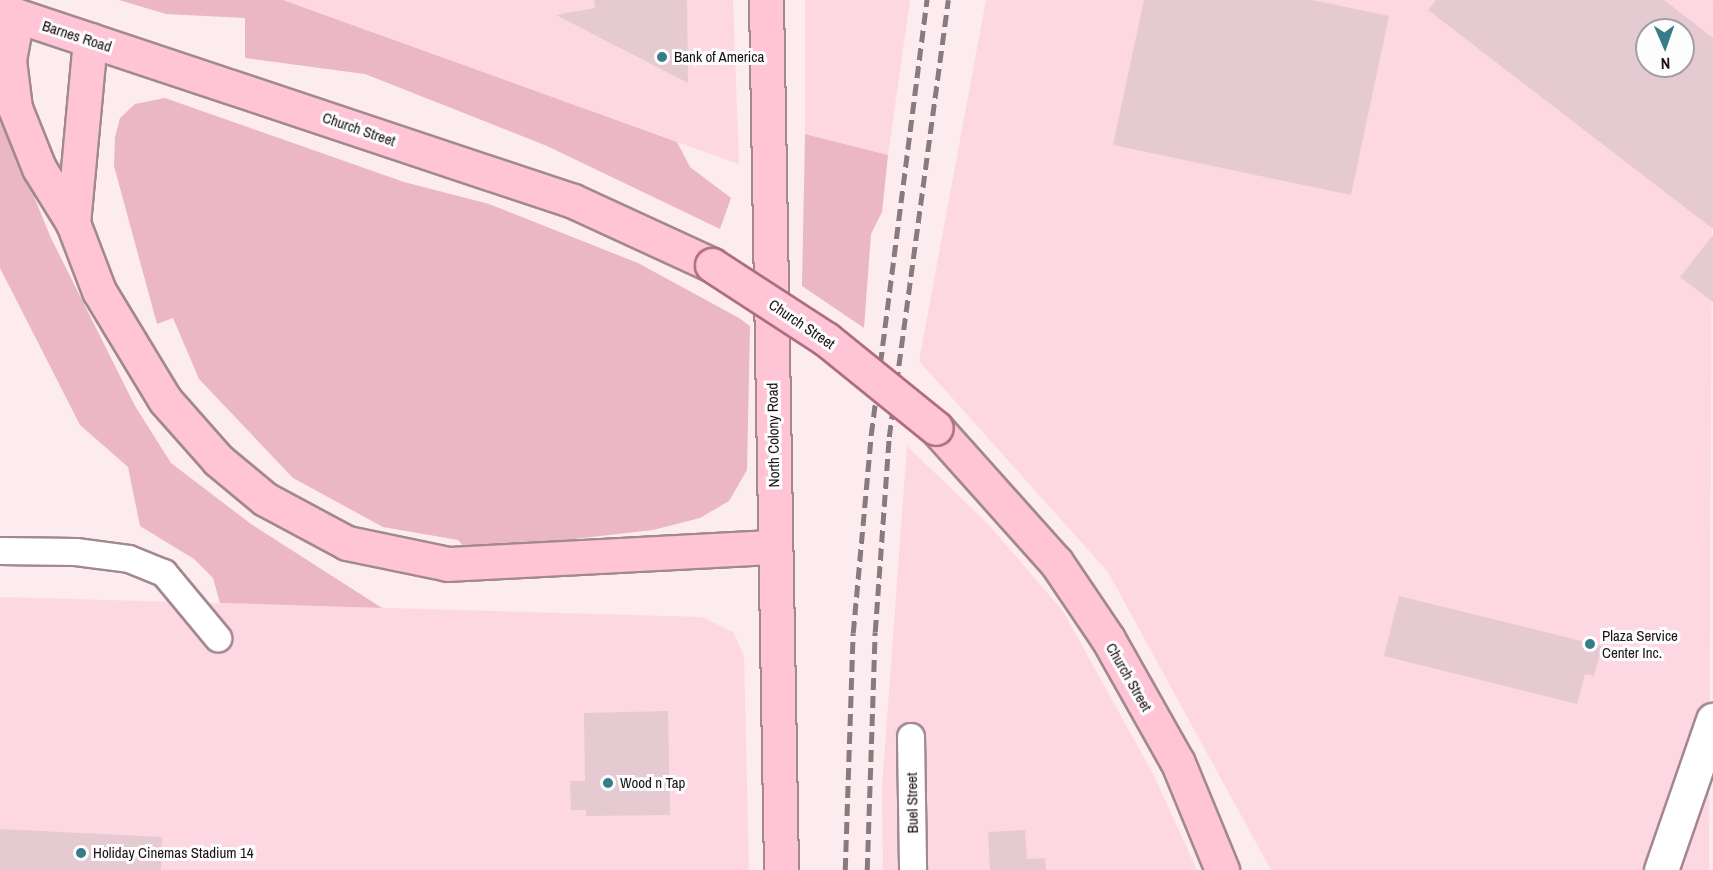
<!DOCTYPE html>
<style>
body{margin:0}
#map{position:relative;width:1713px;height:870px;overflow:hidden;background:#fcebef;font-family:"Archivo Narrow",sans-serif}
div>[style]{position:absolute}
.built>*{inset:0;background:#fdd8e2}
.green>*{inset:0;background:#ebb7c5}
.building>*{inset:0;background:#e6cad1}
.roads{filter:drop-shadow(2px 0 #a2888f) drop-shadow(-2px 0 #a2888f) drop-shadow(0 2px #a2888f) drop-shadow(0 -2px #a2888f)}
.minor>*{height:26px;margin:-13px;padding:0 13px;transform-origin:13px;border-radius:13px;background:#fff}
.tertiary>*{height:33px;margin:-16.5px;padding:0 16.5px;transform-origin:16.5px;border-radius:16.5px;background:#fff}
.primary>*{height:33px;margin:-16.5px;padding:0 16.5px;transform-origin:16.5px;border-radius:16.5px;background:#ffc5d6}
.rail>*{height:4.5px;margin-top:-2.25px;transform-origin:0;background:repeating-linear-gradient(90deg,#887b7f 0 12px,transparent 0 18px)}
.bridges{filter:drop-shadow(2px 0 #af6d81) drop-shadow(-2px 0 #af6d81) drop-shadow(0 2px #af6d81) drop-shadow(0 -2px #af6d81)}
.primary-bridge>*{height:33px;margin:-16.5px;padding:0 16.5px;transform-origin:16.5px;border-radius:16.5px;background:#ffc5d6}
.dots>*{width:16px;height:16px;translate:-50% -50%;box-sizing:border-box;border:3px solid #fdfdfd;border-radius:50%}
span{translate:-50% -50%;white-space:nowrap;text-align:center;line-height:1.15;-webkit-text-stroke:6px #fdfdfd;paint-order:stroke}
.street-label{font-size:15px;color:#1b1215}
.poi-label{font-size:15px;color:#1b1215}
.left{translate:0 -50%;text-align:left}
.north{position:absolute;left:1635px;top:18px;width:60px;height:60px;box-sizing:border-box;background:#fdfdfd;border:2px solid #a39fa0;border-radius:50%;rotate:178deg;font-size:16px;font-weight:700;line-height:24px;text-align:center;color:#1b1215}
.north::after{content:'';display:block;margin:auto;width:21px;height:27px;background:#377d89;clip-path:polygon(50% 0,100% 100%,50% 72%,0 100%)}
</style>
<div id="map">
<div class="built">
<div style="clip-path:polygon(283px 0,733px 0,739px 164px,677px 142px)"></div>
<div style="clip-path:polygon(805px 0,910px 0,888px 155px,805px 134px)"></div>
<div style="clip-path:polygon(evenodd,986px 0,1713px 0,1709px 870px,1271px 870px,1108px 572px,919px 361px,986px 0,1647px 30px,1683px 30px,1683px 66px,1647px 66px,1647px 30px)"></div>
<div style="clip-path:polygon(907px 446px,988px 524px,1063px 611px,1154px 776px,1197px 870px,883px 870px,882px 788px)"></div>
<div style="clip-path:polygon(0 597px,702px 617px,733px 632px,744px 656px,749px 870px,0 870px)"></div>
</div>
<div class="green">
<div style="clip-path:polygon(119px 0,283px 0,677px 142px,690px 167px,731px 198px,720px 229px,547px 146px,365px 74px,245px 58px,245px 18px,166px 14px)"></div>
<div style="clip-path:polygon(165px 98px,404px 182px,489px 204px,638px 263px,739px 318px,750px 326px,747px 470px,729px 501px,700px 518px,653px 530px,468px 551px,458px 540px,383px 527px,293px 478px,199px 379px,173px 318px,157px 324px,114px 166px,115px 137px,120px 118px,135px 104px)"></div>
<div style="clip-path:polygon(0 114px,51px 238px,135px 406px,171px 463px,251px 524px,382px 608px,220px 603px,213px 578px,194px 559px,140px 526px,128px 467px,80px 425px,0 268px)"></div>
<div style="clip-path:polygon(805px 134px,888px 155px,882px 212px,871px 234px,864px 328px,802px 286px)"></div>
</div>
<div class="building">
<div style="clip-path:polygon(594px 0,687px 0,688px 83px,556px 15px,595px 8px)"></div>
<div style="clip-path:polygon(1144px 0,1312px 0,1389px 16px,1351px 195px,1113px 145px)"></div>
<div style="clip-path:polygon(evenodd,1436px 0,1664px 0,1713px 38px,1713px 229px,1428px 10px,1436px 0,1647px 30px,1683px 30px,1683px 66px,1647px 66px,1647px 30px)"></div>
<div style="clip-path:polygon(1713px 235px,1713px 302px,1680px 277px)"></div>
<div style="clip-path:polygon(1399px 596px,1602px 646px,1594px 676px,1585px 674px,1577px 704px,1384px 656px)"></div>
<div style="clip-path:polygon(668px 711px,670px 815px,586px 816px,586px 810px,571px 810px,570px 781px,585px 781px,584px 713px)"></div>
<div style="clip-path:polygon(0 829px,162px 837px,161px 870px,0 870px)"></div>
<div style="clip-path:polygon(1025px 830px,1027px 859px,1045px 858px,1046px 870px,990px 870px,988px 832px)"></div>
</div>
<div class="roads">
<div class="minor">
<div style="left:0;top:551px;width:76px;rotate:0.8deg"></div>
<div style="left:76px;top:552px;width:53px;rotate:7.5deg"></div>
<div style="left:129px;top:559px;width:38px;rotate:22deg"></div>
<div style="left:164px;top:573px;width:85px;rotate:50.3deg"></div>
<div style="left:911px;top:737px;width:133px;rotate:89.1deg"></div>
</div>
<div class="tertiary">
<div style="left:1661px;top:870px;width:159px;rotate:-70.9deg"></div>
</div>
<div class="primary">
<div style="left:766px;top:0;width:870px;rotate:89.01deg"></div>
<div style="left:0;top:10px;width:604px;rotate:18.43deg"></div>
<div style="left:573px;top:201px;width:153px;rotate:24.7deg"></div>
<div style="left:17px;top:16px;width:45px;rotate:100.3deg"></div>
<div style="left:9px;top:60px;width:48px;rotate:82.9deg"></div>
<div style="left:15px;top:108px;width:65px;rotate:68.2deg"></div>
<div style="left:39px;top:168px;width:65px;rotate:58.3deg"></div>
<div style="left:73px;top:223px;width:73px;rotate:69.1deg"></div>
<div style="left:99px;top:291px;width:127px;rotate:58.8deg"></div>
<div style="left:165px;top:400px;width:80px;rotate:48.5deg"></div>
<div style="left:218px;top:460px;width:61px;rotate:39.7deg"></div>
<div style="left:265px;top:499px;width:93px;rotate:28.2deg"></div>
<div style="left:347px;top:543px;width:103px;rotate:11.7deg"></div>
<div style="left:448px;top:564px;width:326px;rotate:-3deg"></div>
<div style="left:73px;top:223px;width:184px;rotate:-84.7deg"></div>
<div style="left:936px;top:428px;width:180px;rotate:48.2deg"></div>
<div style="left:1056px;top:562px;width:93px;rotate:56deg"></div>
<div style="left:1108px;top:639px;width:142px;rotate:60.6deg"></div>
<div style="left:1178px;top:763px;width:116px;rotate:67.6deg"></div>
</div>
</div>
<div class="rail">
<div style="left:845px;top:870px;width:237px;rotate:-88.1deg"></div>
<div style="left:853px;top:633px;width:199px;rotate:-84.8deg"></div>
<div style="left:871px;top:435px;width:439px;rotate:-82.7deg"></div>
<div style="left:867px;top:870px;width:238px;rotate:-88.1deg"></div>
<div style="left:875px;top:632px;width:196px;rotate:-85.9deg"></div>
<div style="left:889px;top:437px;width:441px;rotate:-82.3deg"></div>
</div>
<div class="bridges">
<div class="primary-bridge">
<div style="left:712px;top:265px;width:136px;rotate:33deg"></div>
<div style="left:826px;top:339px;width:141px;rotate:39deg"></div>
</div>
</div>
<div class="dots">
<div style="left:662px;top:57px;background:#377d89"></div>
<div style="left:1590px;top:644px;background:#377d89"></div>
<div style="left:608px;top:783px;background:#377d89"></div>
<div style="left:81px;top:853px;background:#377d89"></div>
</div>
<div class="street-label">
<span style="left:77px;top:36px;rotate:18deg">Barnes Road</span>
<span style="left:359px;top:129px;rotate:19deg">Church Street</span>
<span style="left:802px;top:324px;rotate:34deg">Church Street</span>
<span style="left:773px;top:435px;rotate:-91deg">North Colony Road</span>
<span style="left:1129px;top:677px;rotate:60deg">Church Street</span>
<span style="left:912px;top:803px;rotate:-91deg">Buel Street</span>
</div>
<div class="poi-label">
<span class="left" style="left:674px;top:57px">Bank of America</span>
<span class="left" style="left:1602px;top:644px">Plaza Service<br>Center Inc.</span>
<span class="left" style="left:620px;top:783px">Wood n Tap</span>
<span class="left" style="left:93px;top:853px">Holiday Cinemas Stadium 14</span>
</div>
<div class="north">N</div>
</div>
